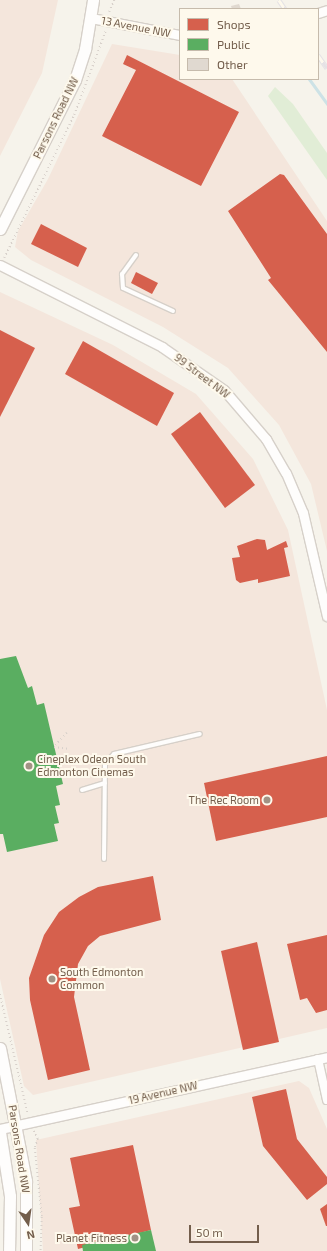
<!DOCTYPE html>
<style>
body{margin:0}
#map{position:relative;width:327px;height:1251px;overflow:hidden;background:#f6f3eb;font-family:"Exo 2",sans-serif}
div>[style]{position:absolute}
.commercial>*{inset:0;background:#f4e6dc}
.green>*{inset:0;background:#e1edd6}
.shops>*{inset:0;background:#d6604d}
.public>*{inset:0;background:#5aae61}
.stream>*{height:3px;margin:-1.5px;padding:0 1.5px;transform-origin:1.5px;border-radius:1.5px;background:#cde2e6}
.building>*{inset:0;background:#e0d9d0}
.path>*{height:1.5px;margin-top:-0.75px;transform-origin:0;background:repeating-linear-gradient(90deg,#d8d1cb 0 1px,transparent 0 4px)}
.roads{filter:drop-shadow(1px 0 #d6d0c9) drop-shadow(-1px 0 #d6d0c9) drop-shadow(0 1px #d6d0c9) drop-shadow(0 -1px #d6d0c9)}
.service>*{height:4px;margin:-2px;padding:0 2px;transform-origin:2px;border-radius:2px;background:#fefdfc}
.minor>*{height:8px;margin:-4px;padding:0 4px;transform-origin:4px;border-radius:4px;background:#fefdfc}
.tertiary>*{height:9px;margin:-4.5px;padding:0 4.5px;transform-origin:4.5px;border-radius:4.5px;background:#fefdfc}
.secondary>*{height:11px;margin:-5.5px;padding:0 5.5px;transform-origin:5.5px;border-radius:5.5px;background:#fefdfc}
.rail>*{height:4.5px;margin-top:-2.25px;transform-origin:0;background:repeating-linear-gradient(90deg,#fef9ec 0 9px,#e5e2e5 0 18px);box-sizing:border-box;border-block:1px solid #e5e2e5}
.dots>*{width:11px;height:11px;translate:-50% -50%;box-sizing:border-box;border:2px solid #fef9ec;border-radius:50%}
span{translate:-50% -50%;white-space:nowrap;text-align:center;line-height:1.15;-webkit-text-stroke:4px #fef9ec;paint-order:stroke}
.street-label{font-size:11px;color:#735e4c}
.poi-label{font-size:11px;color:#735e4c}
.left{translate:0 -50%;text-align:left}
.right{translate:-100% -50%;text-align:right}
.legend{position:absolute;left:179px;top:8px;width:140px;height:72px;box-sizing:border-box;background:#fef9ec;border:1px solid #c6bbac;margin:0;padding:5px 7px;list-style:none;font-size:12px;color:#735e4c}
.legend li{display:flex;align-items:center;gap:8px;height:20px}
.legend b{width:20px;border:1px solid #c6bbac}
.north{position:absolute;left:8px;top:1203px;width:40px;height:40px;-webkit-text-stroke:3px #fef9ec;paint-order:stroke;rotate:167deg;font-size:11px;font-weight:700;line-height:16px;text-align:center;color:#735e4c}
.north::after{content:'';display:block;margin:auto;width:14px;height:18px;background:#735e4c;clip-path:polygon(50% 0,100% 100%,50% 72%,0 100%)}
.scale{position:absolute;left:189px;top:1225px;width:70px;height:18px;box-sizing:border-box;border:2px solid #735e4c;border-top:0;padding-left:5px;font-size:12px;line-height:14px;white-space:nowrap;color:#735e4c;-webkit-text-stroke:3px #fef9ec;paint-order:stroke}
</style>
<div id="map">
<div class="commercial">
<div style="clip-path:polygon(0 0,58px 0,42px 73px,0 156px)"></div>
<div style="clip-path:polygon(112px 44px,180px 55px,180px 79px,232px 79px,327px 221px,327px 551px,311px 484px,279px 425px,228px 368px,163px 327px,31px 260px,15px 247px,18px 231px,48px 179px)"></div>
<div style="clip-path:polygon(0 292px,113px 345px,196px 394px,253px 459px,288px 530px,327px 710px,327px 1028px,33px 1095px,24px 1086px,0 979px)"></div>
<div style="clip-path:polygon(299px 1081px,309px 1088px,327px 1129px,327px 1251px,43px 1251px,36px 1140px)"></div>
</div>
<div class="green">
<div style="clip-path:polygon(275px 87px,293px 104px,327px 153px,327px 180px,268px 96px)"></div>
</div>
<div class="shops">
<div style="clip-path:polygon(127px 55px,239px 112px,201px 186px,102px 136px,136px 70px,123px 64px)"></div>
<div style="clip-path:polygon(280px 174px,284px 175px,327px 234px,327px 352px,268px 280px,271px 278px,228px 211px)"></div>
<div style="clip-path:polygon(41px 224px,87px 248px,78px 267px,31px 244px)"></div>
<div style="clip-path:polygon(136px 272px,158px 283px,152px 294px,131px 283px)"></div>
<div style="clip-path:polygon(0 330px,35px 348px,0 417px)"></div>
<div style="clip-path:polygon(83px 341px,174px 393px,157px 426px,65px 374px)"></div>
<div style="clip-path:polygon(200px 412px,255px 485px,225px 508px,171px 434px)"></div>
<div style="clip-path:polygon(257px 539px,265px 540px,267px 550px,286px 541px,288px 547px,284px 548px,290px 576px,258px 583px,258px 579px,240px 583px,236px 580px,232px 558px,240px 557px,237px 546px)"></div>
<div style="clip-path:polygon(327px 756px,327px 817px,216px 841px,204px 783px)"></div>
<div style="clip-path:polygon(153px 876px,161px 920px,100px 936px,88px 946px,78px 964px,74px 997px,90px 1070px,48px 1080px,30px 1000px,29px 978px,44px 935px,59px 912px,79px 897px,98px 887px)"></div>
<div style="clip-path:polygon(327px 935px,327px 1010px,316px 1013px,307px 998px,300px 1000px,287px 944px)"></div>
<div style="clip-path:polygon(257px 942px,279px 1042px,243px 1050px,221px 951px)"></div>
<div style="clip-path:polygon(286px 1089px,297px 1139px,327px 1177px,327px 1184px,307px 1200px,263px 1146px,252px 1097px)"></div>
<div style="clip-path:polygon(133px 1145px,151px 1230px,78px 1249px,69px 1208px,80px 1206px,70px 1158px)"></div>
<div style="clip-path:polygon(327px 1204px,327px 1226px,326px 1226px,320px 1209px)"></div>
</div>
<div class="public">
<div style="clip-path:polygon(16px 656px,28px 688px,32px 686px,37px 705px,44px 703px,63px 784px,56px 786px,60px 805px,55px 806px,59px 823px,54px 824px,58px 841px,7px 852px,3px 834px,0 834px,0 659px)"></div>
<div style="clip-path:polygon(151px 1230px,156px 1251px,83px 1251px,82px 1245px)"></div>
</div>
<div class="stream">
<div style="left:309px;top:79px;width:31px;rotate:54deg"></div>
</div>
<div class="building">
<div style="clip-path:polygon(239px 4px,241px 9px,232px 9px,231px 6px)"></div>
</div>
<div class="path">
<div style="left:109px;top:12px;width:13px;rotate:-67deg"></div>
<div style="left:4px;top:258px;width:159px;rotate:-63.9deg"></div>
<div style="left:74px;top:115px;width:91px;rotate:-69.4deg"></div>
<div style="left:67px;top:733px;width:19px;rotate:133deg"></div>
<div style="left:54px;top:747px;width:16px;rotate:7deg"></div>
<div style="left:0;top:994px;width:123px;rotate:76.9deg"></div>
<div style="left:34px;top:1131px;width:9px;rotate:63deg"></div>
<div style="left:38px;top:1139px;width:9px;rotate:108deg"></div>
<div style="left:35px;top:1148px;width:69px;rotate:84.2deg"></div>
<div style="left:42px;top:1217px;width:34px;rotate:92deg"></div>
</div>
<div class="roads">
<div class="service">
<div style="left:136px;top:255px;width:24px;rotate:126deg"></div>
<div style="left:122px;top:274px;width:14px;rotate:86deg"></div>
<div style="left:123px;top:288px;width:55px;rotate:24.7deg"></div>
<div style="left:82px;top:790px;width:24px;rotate:-17deg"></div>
<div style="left:104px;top:859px;width:95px;rotate:-89.4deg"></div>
<div style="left:105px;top:764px;width:13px;rotate:-48deg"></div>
<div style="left:114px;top:754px;width:88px;rotate:-13.1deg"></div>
</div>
<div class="minor">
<div style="left:318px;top:1059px;width:42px;rotate:77.6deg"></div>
</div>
<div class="tertiary">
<div style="left:318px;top:13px;width:9px;rotate:-18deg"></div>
<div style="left:91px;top:18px;width:91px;rotate:10.8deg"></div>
<div style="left:0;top:265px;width:182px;rotate:26.8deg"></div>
<div style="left:162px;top:347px;width:75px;rotate:34.7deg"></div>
<div style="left:224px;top:390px;width:65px;rotate:49.4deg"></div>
<div style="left:266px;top:439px;width:39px;rotate:60deg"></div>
<div style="left:286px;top:473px;width:43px;rotate:67deg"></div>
<div style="left:303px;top:513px;width:106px;rotate:76.9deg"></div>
<div style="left:0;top:1129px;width:335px;rotate:-12.4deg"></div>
</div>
<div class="secondary">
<div style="left:0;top:229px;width:167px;rotate:-63.3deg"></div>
<div style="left:75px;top:80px;width:33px;rotate:-72deg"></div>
<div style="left:85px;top:49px;width:50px;rotate:-80.7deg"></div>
<div style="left:0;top:1048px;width:136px;rotate:78.9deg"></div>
<div style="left:26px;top:1181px;width:70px;rotate:90deg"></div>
<div style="left:0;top:1132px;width:65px;rotate:81.1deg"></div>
<div style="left:10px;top:1196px;width:55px;rotate:91deg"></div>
</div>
</div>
<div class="rail">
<div style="left:279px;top:0;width:11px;rotate:56deg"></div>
<div style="left:318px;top:55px;width:16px;rotate:55deg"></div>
</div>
<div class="dots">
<div style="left:29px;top:766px;background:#a19284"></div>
<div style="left:267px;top:800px;background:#a19284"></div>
<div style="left:52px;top:979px;background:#a19284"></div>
<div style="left:135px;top:1238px;background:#a19284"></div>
</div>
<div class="street-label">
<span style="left:136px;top:27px;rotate:11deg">13 Avenue NW</span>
<span style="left:56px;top:118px;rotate:-64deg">Parsons Road NW</span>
<span style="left:202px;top:376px;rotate:37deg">99 Street NW</span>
<span style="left:163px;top:1093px;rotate:-13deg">19 Avenue NW</span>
<span style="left:19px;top:1149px;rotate:81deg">Parsons Road NW</span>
</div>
<div class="poi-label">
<span class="left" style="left:37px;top:766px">Cineplex Odeon South<br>Edmonton Cinemas</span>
<span class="right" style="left:259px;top:800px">The Rec Room</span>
<span class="left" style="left:60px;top:979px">South Edmonton<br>Common</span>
<span class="right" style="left:127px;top:1238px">Planet Fitness</span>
</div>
<ul class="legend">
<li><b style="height:11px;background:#d6604d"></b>Shops</li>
<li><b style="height:11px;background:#5aae61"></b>Public</li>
<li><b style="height:11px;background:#e0d9d0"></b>Other</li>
</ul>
<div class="north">N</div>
<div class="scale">50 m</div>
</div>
